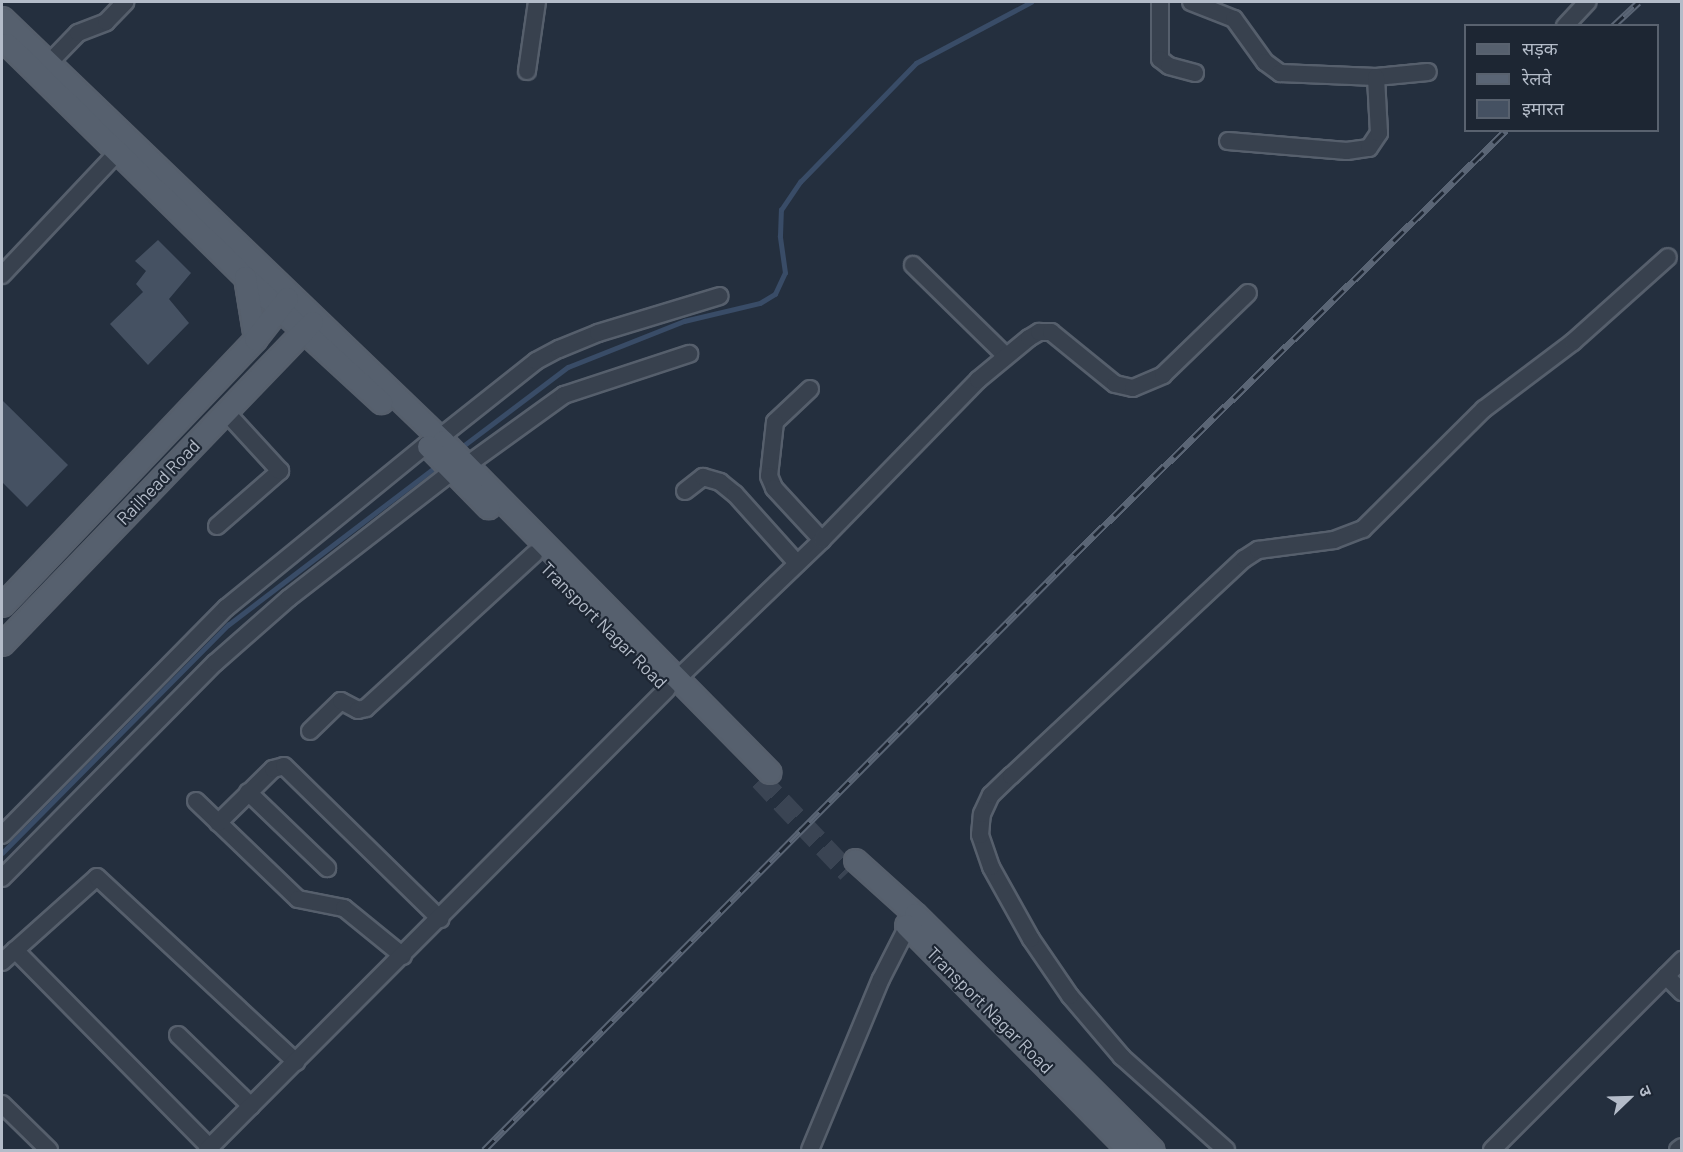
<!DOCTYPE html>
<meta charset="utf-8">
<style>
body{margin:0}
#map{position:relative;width:1683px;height:1152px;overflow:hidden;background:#242f3e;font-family:Barlow,"Noto Sans Devanagari",sans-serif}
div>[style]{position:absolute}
.stream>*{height:4.5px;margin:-2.25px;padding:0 2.25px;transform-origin:2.25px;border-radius:2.25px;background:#394c67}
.building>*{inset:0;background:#455162}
.major-tunnel>*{height:21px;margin-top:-10.5px;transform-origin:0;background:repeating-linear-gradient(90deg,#3a4453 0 21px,transparent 0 31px)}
.roads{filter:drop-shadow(2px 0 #565f6c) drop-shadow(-2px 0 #565f6c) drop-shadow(0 2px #565f6c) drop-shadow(0 -2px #565f6c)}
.minor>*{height:16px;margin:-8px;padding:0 8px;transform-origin:8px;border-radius:8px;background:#38414e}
.major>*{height:21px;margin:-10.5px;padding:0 10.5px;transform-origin:10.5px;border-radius:10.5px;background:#56606e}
.rail>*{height:7px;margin-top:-3.5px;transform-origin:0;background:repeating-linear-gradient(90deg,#1d2633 0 14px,#5a6575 0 28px);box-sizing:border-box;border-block:2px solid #5a6575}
span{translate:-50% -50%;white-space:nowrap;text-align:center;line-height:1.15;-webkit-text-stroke:4.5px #1d2633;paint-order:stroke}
.street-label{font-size:18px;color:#b4bcc9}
.frame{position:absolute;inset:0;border:3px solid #b4bcc9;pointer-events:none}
.legend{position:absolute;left:1464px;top:24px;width:195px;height:108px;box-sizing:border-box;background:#1d2633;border:2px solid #59626f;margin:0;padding:8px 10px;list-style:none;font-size:18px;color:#b4bcc9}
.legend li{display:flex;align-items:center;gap:12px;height:30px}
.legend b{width:30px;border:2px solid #59626f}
.north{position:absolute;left:1599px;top:1068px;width:60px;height:60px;-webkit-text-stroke:4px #1d2633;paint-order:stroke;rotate:67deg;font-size:16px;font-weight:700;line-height:24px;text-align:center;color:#b4bcc9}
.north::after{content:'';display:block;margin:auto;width:21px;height:27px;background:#b4bcc9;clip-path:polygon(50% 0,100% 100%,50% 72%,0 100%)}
</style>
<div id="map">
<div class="stream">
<div style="left:459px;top:449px;width:136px;rotate:-37deg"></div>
<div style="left:568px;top:367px;width:125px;rotate:-21.6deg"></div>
<div style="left:684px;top:321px;width:78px;rotate:-13.3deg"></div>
<div style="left:760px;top:303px;width:17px;rotate:-31deg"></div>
<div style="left:775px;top:294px;width:23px;rotate:-65deg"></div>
<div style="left:785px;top:273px;width:37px;rotate:-98deg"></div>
<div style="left:780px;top:236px;width:26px;rotate:-88deg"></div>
<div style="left:781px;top:210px;width:34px;rotate:-56deg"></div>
<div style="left:800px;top:182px;width:166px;rotate:-45.7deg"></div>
<div style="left:916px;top:63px;width:130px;rotate:-27.9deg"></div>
<div style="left:2px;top:853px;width:321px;rotate:-45.3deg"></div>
<div style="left:228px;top:625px;width:264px;rotate:-37.3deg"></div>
</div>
<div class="building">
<div style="clip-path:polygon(158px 240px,191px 273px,169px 299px,189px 323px,148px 365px,110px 324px,143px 292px,136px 284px,146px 271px,135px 261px)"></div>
<div style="clip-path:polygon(2px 400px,68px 465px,27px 507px,2px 482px)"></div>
</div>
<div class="major-tunnel">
<div style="left:760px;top:779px;width:128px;rotate:46.6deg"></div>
</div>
<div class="roads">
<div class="minor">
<div style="left:1160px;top:2px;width:57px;rotate:90deg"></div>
<div style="left:1160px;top:59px;width:11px;rotate:38deg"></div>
<div style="left:1169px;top:66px;width:27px;rotate:15deg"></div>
<div style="left:1191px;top:2px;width:46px;rotate:21.6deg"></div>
<div style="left:1234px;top:19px;width:53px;rotate:54.2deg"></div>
<div style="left:1265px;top:62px;width:19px;rotate:36deg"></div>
<div style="left:1280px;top:73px;width:96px;rotate:2.4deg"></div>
<div style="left:1376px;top:77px;width:52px;rotate:-5.5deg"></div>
<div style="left:1565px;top:26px;width:33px;rotate:-47deg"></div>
<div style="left:48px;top:64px;width:43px;rotate:-45.9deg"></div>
<div style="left:78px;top:33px;width:30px;rotate:-21deg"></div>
<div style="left:106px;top:22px;width:28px;rotate:-46deg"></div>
<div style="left:527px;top:71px;width:70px;rotate:-81.8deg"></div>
<div style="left:1228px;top:141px;width:119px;rotate:4.8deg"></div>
<div style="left:1347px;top:151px;width:22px;rotate:-8deg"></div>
<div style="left:1369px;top:148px;width:18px;rotate:-56deg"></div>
<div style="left:1379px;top:133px;width:56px;rotate:-93.1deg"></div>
<div style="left:913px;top:265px;width:130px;rotate:44.4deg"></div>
<div style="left:2px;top:275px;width:169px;rotate:-46.7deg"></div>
<div style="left:810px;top:389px;width:48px;rotate:136.7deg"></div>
<div style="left:775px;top:422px;width:54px;rotate:96.3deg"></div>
<div style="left:769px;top:476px;width:13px;rotate:67deg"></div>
<div style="left:774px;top:488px;width:71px;rotate:47.3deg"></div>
<div style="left:439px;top:438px;width:124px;rotate:-38.4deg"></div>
<div style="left:536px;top:361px;width:26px;rotate:-28deg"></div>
<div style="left:559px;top:349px;width:42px;rotate:-22.3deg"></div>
<div style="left:598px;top:333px;width:127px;rotate:-16.9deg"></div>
<div style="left:467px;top:465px;width:120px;rotate:-35.8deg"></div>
<div style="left:564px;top:395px;width:132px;rotate:-18.2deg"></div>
<div style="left:685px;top:491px;width:23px;rotate:-38deg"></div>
<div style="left:703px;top:477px;width:18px;rotate:16deg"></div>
<div style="left:720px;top:482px;width:19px;rotate:39deg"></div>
<div style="left:735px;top:494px;width:93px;rotate:48.1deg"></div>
<div style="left:217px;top:526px;width:84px;rotate:-41.1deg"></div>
<div style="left:280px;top:471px;width:80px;rotate:-132.5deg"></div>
<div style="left:676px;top:680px;width:202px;rotate:-43.8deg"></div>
<div style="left:822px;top:540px;width:223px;rotate:-45.7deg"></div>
<div style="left:978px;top:380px;width:66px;rotate:-39.5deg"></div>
<div style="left:1029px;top:338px;width:12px;rotate:-31deg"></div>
<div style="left:1039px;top:332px;width:12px"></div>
<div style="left:1051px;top:332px;width:82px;rotate:39.1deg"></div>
<div style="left:1115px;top:384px;width:18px;rotate:13deg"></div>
<div style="left:1133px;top:388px;width:33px;rotate:-23deg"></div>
<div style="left:1163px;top:375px;width:118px;rotate:-44deg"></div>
<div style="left:310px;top:731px;width:43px;rotate:-44.1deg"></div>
<div style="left:341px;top:701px;width:19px;rotate:28deg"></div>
<div style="left:358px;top:710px;width:8px;rotate:-14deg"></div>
<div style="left:366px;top:708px;width:228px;rotate:-42.5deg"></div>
<div style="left:248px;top:792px;width:110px;rotate:43.9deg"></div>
<div style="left:196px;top:801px;width:141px;rotate:43.9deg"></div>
<div style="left:298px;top:899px;width:47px;rotate:11.1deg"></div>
<div style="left:344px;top:908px;width:76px;rotate:39.1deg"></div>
<div style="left:218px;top:823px;width:77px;rotate:-44.5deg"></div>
<div style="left:273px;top:769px;width:11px;rotate:-15deg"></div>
<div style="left:284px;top:766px;width:219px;rotate:44.4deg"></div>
<div style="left:2px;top:835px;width:319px;rotate:-45.4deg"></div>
<div style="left:226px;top:608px;width:259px;rotate:-39.2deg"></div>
<div style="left:2px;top:878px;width:303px;rotate:-45.3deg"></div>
<div style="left:215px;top:663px;width:98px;rotate:-41.3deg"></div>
<div style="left:289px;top:598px;width:207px;rotate:-37.8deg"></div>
<div style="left:15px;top:950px;width:278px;rotate:45.4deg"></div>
<div style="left:2px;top:962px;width:127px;rotate:-41.8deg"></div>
<div style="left:97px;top:877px;width:272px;rotate:42.9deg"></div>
<div style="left:1666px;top:976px;width:23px;rotate:45deg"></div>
<div style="left:178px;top:1035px;width:102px;rotate:44.2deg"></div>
<div style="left:2px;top:1104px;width:66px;rotate:44.4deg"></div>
<div style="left:207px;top:1150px;width:651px;rotate:-45.06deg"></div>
<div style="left:810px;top:1150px;width:185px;rotate:-67.5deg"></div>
<div style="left:881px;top:979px;width:68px;rotate:-63.1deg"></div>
<div style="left:1226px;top:1150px;width:140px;rotate:-138.2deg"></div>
<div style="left:1122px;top:1057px;width:80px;rotate:-130.4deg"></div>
<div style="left:1070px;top:996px;width:69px;rotate:-124.4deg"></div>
<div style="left:1031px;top:939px;width:82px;rotate:-119.1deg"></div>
<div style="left:991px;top:867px;width:34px;rotate:-109deg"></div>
<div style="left:980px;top:835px;width:21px;rotate:-85deg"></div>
<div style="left:982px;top:814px;width:21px;rotate:-65deg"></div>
<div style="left:991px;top:795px;width:28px;rotate:-44deg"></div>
<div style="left:1011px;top:776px;width:318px;rotate:-43deg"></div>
<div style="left:1244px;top:559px;width:17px;rotate:-33deg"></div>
<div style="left:1258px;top:550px;width:77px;rotate:-7.5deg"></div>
<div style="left:1334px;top:540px;width:31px;rotate:-21deg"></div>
<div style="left:1363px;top:529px;width:170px;rotate:-44.8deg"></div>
<div style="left:1484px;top:409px;width:111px;rotate:-37deg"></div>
<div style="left:1573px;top:342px;width:127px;rotate:-41.8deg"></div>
<div style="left:1492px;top:1150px;width:269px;rotate:-45deg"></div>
<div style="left:1678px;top:1150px;width:5px;rotate:-37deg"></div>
</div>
<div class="major">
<div style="left:2px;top:18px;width:611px;rotate:43.81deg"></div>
<div style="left:443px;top:441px;width:465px;rotate:45.4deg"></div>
<div style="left:7px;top:44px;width:333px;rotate:44.4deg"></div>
<div style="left:245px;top:277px;width:185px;rotate:42.6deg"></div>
<div style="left:245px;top:277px;width:63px;rotate:80.8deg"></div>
<div style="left:428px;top:446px;width:86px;rotate:45.5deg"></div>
<div style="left:2px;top:605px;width:367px;rotate:-46.4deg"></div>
<div style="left:255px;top:339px;width:52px;rotate:-52deg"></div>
<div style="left:2px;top:644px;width:447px;rotate:-46.1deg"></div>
<div style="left:855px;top:860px;width:81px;rotate:42deg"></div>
<div style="left:915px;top:914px;width:335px;rotate:44.8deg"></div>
<div style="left:906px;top:925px;width:317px;rotate:45.3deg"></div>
</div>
</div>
<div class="rail">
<div style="left:1613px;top:26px;width:35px;rotate:-43deg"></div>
<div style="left:484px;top:1150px;width:838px;rotate:-45.24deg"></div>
<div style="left:1074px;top:555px;width:606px;rotate:-44.53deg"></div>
</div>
<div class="street-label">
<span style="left:158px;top:482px;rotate:-46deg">Railhead Road</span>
<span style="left:604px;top:625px;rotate:45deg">Transport Nagar Road</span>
<span style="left:990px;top:1010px;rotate:45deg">Transport Nagar Road</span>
</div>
<div class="frame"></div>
<ul class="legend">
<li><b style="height:8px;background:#56606e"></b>सड़क</li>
<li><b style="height:8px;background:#5a6575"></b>रेलवे</li>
<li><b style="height:16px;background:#455162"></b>इमारत</li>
</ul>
<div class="north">उ</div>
</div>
